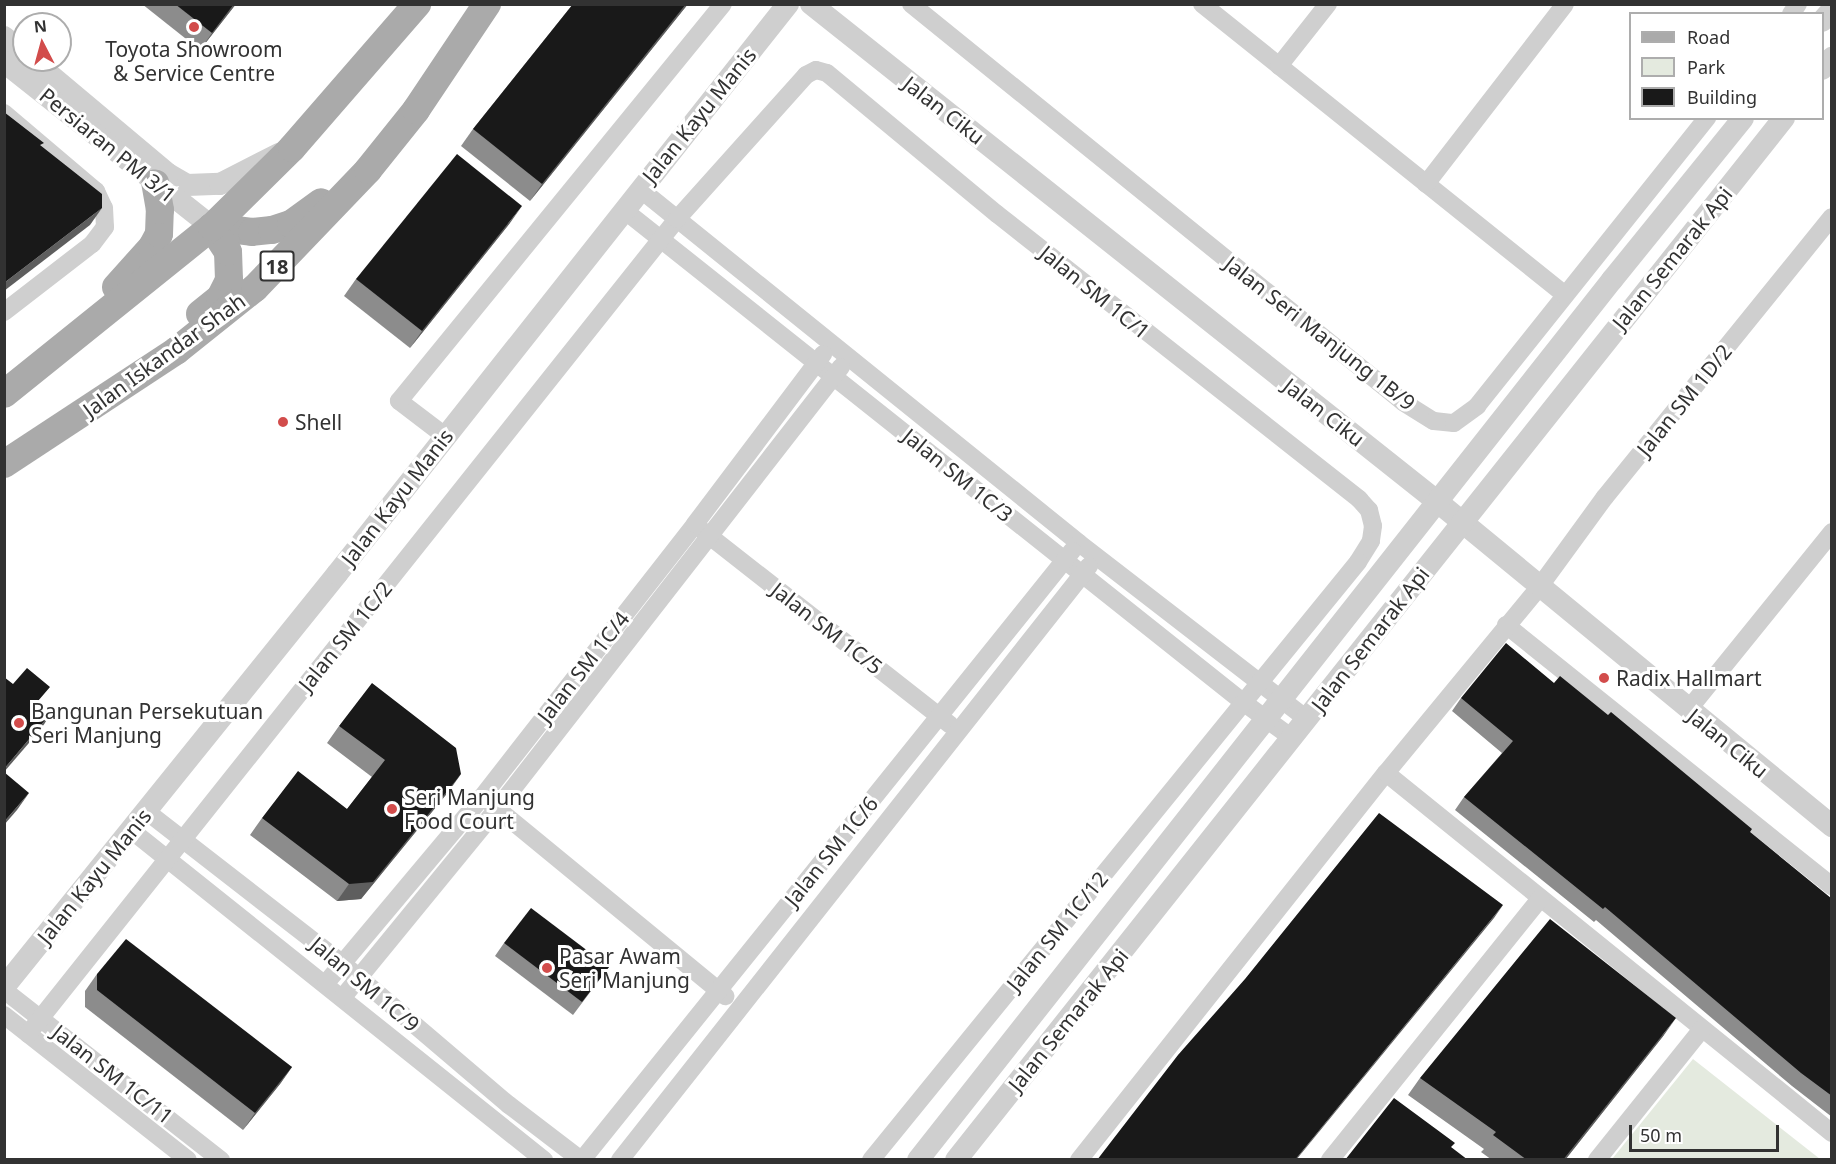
<!DOCTYPE html>
<style>
body{margin:0}
#map{position:relative;width:1836px;height:1164px;overflow:hidden;background:#fff;font-family:"Noto Sans",sans-serif}
div>[style]{position:absolute}
.green>*{inset:0;background:#e4eadf}
.minor>*{height:18px;margin:-9px;padding:0 9px;transform-origin:9px;border-radius:9px;background:#cfcfcf}
.tertiary>*{height:22px;margin:-11px;padding:0 11px;transform-origin:11px;border-radius:11px;background:#cfcfcf}
.primary>*{height:28px;margin:-14px;padding:0 14px;transform-origin:14px;border-radius:14px;background:#aaa}
.wall>*{inset:0;background:#8c8c8c}
.shaded-wall>*{inset:0;background:#5e5e5e}
.building>*{inset:0;background:#191919}
.dots>*{width:16px;height:16px;translate:-50% -50%;box-sizing:border-box;border:3px solid #fff;border-radius:50%}
span{translate:-50% -50%;white-space:nowrap;text-align:center;line-height:1.15;-webkit-text-stroke:6px #fff;paint-order:stroke}
.shield-label span{padding:2px 4px;background:#fff;border:2px solid;border-radius:4px;-webkit-text-stroke-width:0}
.shield-label{font-size:20px;color:#323232;font-weight:700}
.poi-label{font-size:21px;color:#323232}
.left{translate:0 -50%;text-align:left}
.street-label{font-size:21px;color:#323232}
.frame{position:absolute;inset:0;border:6px solid #323232;pointer-events:none}
.legend{position:absolute;left:1629px;top:12px;width:195px;height:108px;box-sizing:border-box;background:#fff;border:2px solid #adadad;margin:0;padding:8px 10px;list-style:none;font-size:18px;color:#323232}
.legend li{display:flex;align-items:center;gap:12px;height:30px}
.legend b{width:30px;border:2px solid #adadad}
.north{position:absolute;left:12px;top:12px;width:60px;height:60px;box-sizing:border-box;background:#fff;border:2px solid #adadad;border-radius:50%;rotate:354deg;font-size:16px;font-weight:700;line-height:24px;text-align:center;color:#323232}
.north::after{content:'';display:block;margin:auto;width:21px;height:27px;background:#d24c4b;clip-path:polygon(50% 0,100% 100%,50% 72%,0 100%)}
.scale{position:absolute;left:1629px;top:1125px;width:150px;height:27px;box-sizing:border-box;border:3px solid #323232;border-top:0;padding-left:8px;font-size:18px;line-height:21px;white-space:nowrap;color:#323232;-webkit-text-stroke:4px #fff;paint-order:stroke}
</style>
<div id="map">
<div class="green">
<div style="clip-path:polygon(1693px 1059px,1820px 1159px,1612px 1159px)"></div>
</div>
<div class="minor">
<div style="left:911px;top:4px;width:633px;rotate:38.97deg"></div>
<div style="left:1403px;top:402px;width:36px;rotate:32deg"></div>
<div style="left:1434px;top:421px;width:20px;rotate:6deg"></div>
<div style="left:1454px;top:423px;width:29px;rotate:-36deg"></div>
<div style="left:1477px;top:406px;width:369px;rotate:-51.4deg"></div>
<div style="left:1202px;top:4px;width:465px;rotate:38.7deg"></div>
<div style="left:1791px;top:14px;width:12px;rotate:-55deg"></div>
<div style="left:1279px;top:66px;width:79px;rotate:-51.7deg"></div>
<div style="left:4px;top:113px;width:121px;rotate:40.3deg"></div>
<div style="left:96px;top:191px;width:19px;rotate:65deg"></div>
<div style="left:104px;top:208px;width:19px;rotate:87deg"></div>
<div style="left:105px;top:227px;width:21px;rotate:127deg"></div>
<div style="left:92px;top:244px;width:111px;rotate:142.3deg"></div>
<div style="left:1426px;top:184px;width:227px;rotate:-52.3deg"></div>
<div style="left:640px;top:189px;width:564px;rotate:38.88deg"></div>
<div style="left:1079px;top:543px;width:288px;rotate:37.7deg"></div>
<div style="left:624px;top:210px;width:791px;rotate:38.48deg"></div>
<div style="left:1243px;top:702px;width:61px;rotate:36.3deg"></div>
<div style="left:445px;top:436px;width:58px;rotate:-142.7deg"></div>
<div style="left:399px;top:401px;width:512px;rotate:-50.78deg"></div>
<div style="left:703px;top:531px;width:314px;rotate:38.1deg"></div>
<div style="left:1506px;top:625px;width:418px;rotate:38.7deg"></div>
<div style="left:1688px;top:710px;width:229px;rotate:-51deg"></div>
<div style="left:1386px;top:773px;width:573px;rotate:38.91deg"></div>
<div style="left:489px;top:802px;width:306px;rotate:39.4deg"></div>
<div style="left:146px;top:811px;width:248px;rotate:37.8deg"></div>
<div style="left:342px;top:963px;width:219px;rotate:40.4deg"></div>
<div style="left:509px;top:1105px;width:91px;rotate:37.4deg"></div>
<div style="left:131px;top:830px;width:529px;rotate:38.63deg"></div>
<div style="left:326px;top:983px;width:243px;rotate:-50deg"></div>
<div style="left:482px;top:797px;width:346px;rotate:-52deg"></div>
<div style="left:695px;top:524px;width:213px;rotate:-53deg"></div>
<div style="left:4px;top:990px;width:276px;rotate:38.1deg"></div>
<div style="left:343px;top:997px;width:243px;rotate:-50.7deg"></div>
<div style="left:497px;top:809px;width:560px;rotate:-52.11deg"></div>
<div style="left:4px;top:1015px;width:234px;rotate:38.2deg"></div>
<div style="left:28px;top:1034px;width:1042px;rotate:-51.47deg"></div>
<div style="left:677px;top:219px;width:193px;rotate:-48.1deg"></div>
<div style="left:806px;top:75px;width:11px;rotate:-27deg"></div>
<div style="left:816px;top:70px;width:11px;rotate:15deg"></div>
<div style="left:827px;top:73px;width:221px;rotate:39.7deg"></div>
<div style="left:997px;top:214px;width:461px;rotate:38.2deg"></div>
<div style="left:1359px;top:499px;width:15px;rotate:48deg"></div>
<div style="left:1369px;top:510px;width:16px;rotate:76deg"></div>
<div style="left:1373px;top:526px;width:15px;rotate:98deg"></div>
<div style="left:1371px;top:541px;width:25px;rotate:122deg"></div>
<div style="left:1358px;top:562px;width:771px;rotate:129.16deg"></div>
<div style="left:582px;top:1160px;width:782px;rotate:-51.18deg"></div>
<div style="left:620px;top:1160px;width:757px;rotate:-51.71deg"></div>
<div style="left:1079px;top:1160px;width:494px;rotate:-51.6deg"></div>
<div style="left:1386px;top:773px;width:242px;rotate:-50.5deg"></div>
<div style="left:1540px;top:586px;width:110px;rotate:-53.9deg"></div>
<div style="left:1605px;top:497px;width:360px;rotate:-51deg"></div>
<div style="left:1330px;top:1160px;width:336px;rotate:-51.2deg"></div>
<div style="left:1597px;top:1160px;width:168px;rotate:-51.3deg"></div>
</div>
<div class="tertiary">
<div style="left:811px;top:4px;width:802px;rotate:38.47deg"></div>
<div style="left:1439px;top:503px;width:509px;rotate:39.42deg"></div>
<div style="left:1822px;top:21px;width:15px;rotate:-48deg"></div>
<div style="left:4px;top:37px;width:26px;rotate:39deg"></div>
<div style="left:32px;top:60px;width:177px;rotate:40deg"></div>
<div style="left:168px;top:174px;width:22px;rotate:30deg"></div>
<div style="left:187px;top:185px;width:33px;rotate:-2deg"></div>
<div style="left:220px;top:184px;width:66px;rotate:-27deg"></div>
<div style="left:4px;top:62px;width:265px;rotate:38.4deg"></div>
<div style="left:1822px;top:69px;width:15px;rotate:-48deg"></div>
<div style="left:4px;top:987px;width:531px;rotate:-51.12deg"></div>
<div style="left:337px;top:574px;width:727px;rotate:-51.65deg"></div>
<div style="left:918px;top:1160px;width:1121px;rotate:-51.74deg"></div>
<div style="left:1612px;top:280px;width:208px;rotate:-51deg"></div>
<div style="left:956px;top:1160px;width:1331px;rotate:-51.53deg"></div>
</div>
<div class="primary">
<div style="left:212px;top:227px;width:40px;rotate:7.1deg"></div>
<div style="left:252px;top:232px;width:20px;rotate:-6deg"></div>
<div style="left:272px;top:230px;width:20px;rotate:-18deg"></div>
<div style="left:291px;top:224px;width:37px;rotate:-36deg"></div>
<div style="left:116px;top:287px;width:54px;rotate:-48deg"></div>
<div style="left:152px;top:247px;width:15px;rotate:-62deg"></div>
<div style="left:159px;top:234px;width:24px;rotate:-88deg"></div>
<div style="left:160px;top:210px;width:27px;rotate:-100deg"></div>
<div style="left:200px;top:314px;width:26px;rotate:-39deg"></div>
<div style="left:220px;top:298px;width:20px;rotate:-63deg"></div>
<div style="left:229px;top:280px;width:28px;rotate:-92deg"></div>
<div style="left:228px;top:252px;width:30px;rotate:-123deg"></div>
<div style="left:4px;top:394px;width:267px;rotate:-38.8deg"></div>
<div style="left:212px;top:227px;width:112px;rotate:-44.6deg"></div>
<div style="left:292px;top:148px;width:191px;rotate:-49deg"></div>
<div style="left:4px;top:464px;width:206px;rotate:-33.3deg"></div>
<div style="left:176px;top:351px;width:101px;rotate:-38.6deg"></div>
<div style="left:255px;top:288px;width:163px;rotate:-46.2deg"></div>
<div style="left:368px;top:170px;width:77px;rotate:-51.3deg"></div>
<div style="left:416px;top:110px;width:128px;rotate:-56.2deg"></div>
</div>
<div class="wall">
<div style="clip-path:polygon(142px 4px,236px 4px,200px 50px)"></div>
<div style="clip-path:polygon(573px 4px,688px 4px,530px 201px,461px 146px,473px 129px)"></div>
<div style="clip-path:polygon(510px 223px,410px 348px,344px 296px,356px 279px)"></div>
<div style="clip-path:polygon(1554px 683px,1750px 832px,1832px 899px,1832px 1117px,1792px 1086px,1596px 920px,1594px 922px,1455px 810px,1464px 797px,1502px 753px,1452px 711px,1461px 698px)"></div>
<div style="clip-path:polygon(339px 726px,449px 791px,361px 899px,337px 901px,250px 835px,262px 818px,347px 809px,372px 777px,327px 743px)"></div>
<div style="clip-path:polygon(504px 943px,609px 967px,573px 1015px,495px 956px)"></div>
<div style="clip-path:polygon(97px 974px,292px 1067px,280px 1084px,243px 1130px,85px 1007px,85px 991px)"></div>
<div style="clip-path:polygon(1664px 1035px,1565px 1160px,1492px 1160px,1481px 1152px,1484px 1149px,1408px 1095px,1420px 1078px)"></div>
</div>
<div class="shaded-wall">
<div style="clip-path:polygon(234px 4px,236px 4px,200px 50px,212px 33px)"></div>
<div style="clip-path:polygon(686px 4px,688px 4px,530px 201px,542px 184px)"></div>
<div style="clip-path:polygon(522px 206px,510px 223px,410px 348px,422px 331px)"></div>
<div style="clip-path:polygon(102px 208px,90px 225px,4px 291px,4px 283px)"></div>
<div style="clip-path:polygon(52px 712px,41px 729px,4px 772px,4px 769px)"></div>
<div style="clip-path:polygon(461px 774px,449px 791px,361px 899px,337px 901px,349px 884px)"></div>
<div style="clip-path:polygon(29px 793px,17px 810px,4px 825px,4px 822px)"></div>
<div style="clip-path:polygon(1503px 905px,1494px 918px,1296px 1160px,1295px 1160px)"></div>
<div style="clip-path:polygon(1676px 1018px,1664px 1035px,1565px 1160px,1563px 1160px)"></div>
<div style="clip-path:polygon(292px 1067px,280px 1084px,243px 1130px,255px 1113px)"></div>
</div>
<div class="building">
<div style="clip-path:polygon(175px 4px,234px 4px,212px 33px)"></div>
<div style="clip-path:polygon(573px 4px,686px 4px,542px 184px,473px 129px)"></div>
<div style="clip-path:polygon(4px 112px,44px 143px,40px 145px,102px 194px,102px 208px,4px 283px)"></div>
<div style="clip-path:polygon(457px 154px,522px 206px,422px 331px,356px 279px)"></div>
<div style="clip-path:polygon(1506px 643px,1554px 683px,1560px 676px,1608px 715px,1611px 712px,1752px 829px,1750px 832px,1832px 899px,1832px 1096px,1801px 1073px,1605px 907px,1603px 909px,1464px 797px,1513px 741px,1461px 698px)"></div>
<div style="clip-path:polygon(27px 668px,50px 687px,38px 701px,52px 712px,4px 769px,4px 677px,13px 684px)"></div>
<div style="clip-path:polygon(372px 683px,456px 748px,461px 774px,373px 882px,349px 884px,262px 818px,298px 771px,347px 809px,385px 760px,339px 726px)"></div>
<div style="clip-path:polygon(4px 772px,29px 793px,4px 822px)"></div>
<div style="clip-path:polygon(1379px 813px,1503px 905px,1295px 1160px,1097px 1160px,1178px 1055px,1245px 979px)"></div>
<div style="clip-path:polygon(531px 908px,609px 967px,582px 1002px,504px 943px)"></div>
<div style="clip-path:polygon(1550px 919px,1676px 1018px,1563px 1160px,1527px 1160px,1493px 1135px,1496px 1132px,1420px 1078px)"></div>
<div style="clip-path:polygon(126px 939px,292px 1067px,255px 1113px,97px 990px,97px 974px)"></div>
<div style="clip-path:polygon(1394px 1098px,1455px 1143px,1451px 1147px,1468px 1160px,1345px 1160px)"></div>
</div>
<div class="dots">
<div style="left:194px;top:27px;background:#d24c4b"></div>
<div style="left:283px;top:422px;background:#d24c4b"></div>
<div style="left:1604px;top:678px;background:#d24c4b"></div>
<div style="left:19px;top:723px;background:#d24c4b"></div>
<div style="left:392px;top:809px;background:#d24c4b"></div>
<div style="left:547px;top:968px;background:#d24c4b"></div>
</div>
<div class="shield-label">
<span style="left:277px;top:266px">18</span>
</div>
<div class="poi-label">
<span style="left:194px;top:61px">Toyota Showroom<br>&amp; Service Centre</span>
<span class="left" style="left:295px;top:422px">Shell</span>
<span class="left" style="left:1616px;top:678px">Radix Hallmart</span>
<span class="left" style="left:31px;top:723px">Bangunan Persekutuan<br>Seri Manjung</span>
<span class="left" style="left:404px;top:809px">Seri Manjung<br>Food Court</span>
<span class="left" style="left:559px;top:968px">Pasar Awam<br>Seri Manjung</span>
</div>
<div class="street-label">
<span style="left:944px;top:110px;rotate:38deg">Jalan Ciku</span>
<span style="left:699px;top:115px;rotate:-51deg">Jalan Kayu Manis</span>
<span style="left:108px;top:145px;rotate:39deg">Persiaran PM 3/1</span>
<span style="left:1672px;top:258px;rotate:-51deg">Jalan Semarak Api</span>
<span style="left:1095px;top:292px;rotate:39deg">Jalan SM 1C/1</span>
<span style="left:1320px;top:333px;rotate:38deg">Jalan Seri Manjung 1B/9</span>
<span style="left:164px;top:355px;rotate:-36deg">Jalan Iskandar Shah</span>
<span style="left:1684px;top:400px;rotate:-51deg">Jalan SM 1D/2</span>
<span style="left:1324px;top:412px;rotate:38deg">Jalan Ciku</span>
<span style="left:958px;top:475px;rotate:39deg">Jalan SM 1C/3</span>
<span style="left:397px;top:497px;rotate:-52deg">Jalan Kayu Manis</span>
<span style="left:827px;top:628px;rotate:38deg">Jalan SM 1C/5</span>
<span style="left:345px;top:636px;rotate:-51deg">Jalan SM 1C/2</span>
<span style="left:1370px;top:639px;rotate:-52deg">Jalan Semarak Api</span>
<span style="left:583px;top:667px;rotate:-52deg">Jalan SM 1C/4</span>
<span style="left:1728px;top:743px;rotate:39deg">Jalan Ciku</span>
<span style="left:831px;top:851px;rotate:-51deg">Jalan SM 1C/6</span>
<span style="left:94px;top:876px;rotate:-51deg">Jalan Kayu Manis</span>
<span style="left:1057px;top:931px;rotate:-51deg">Jalan SM 1C/12</span>
<span style="left:365px;top:984px;rotate:40deg">Jalan SM 1C/9</span>
<span style="left:1068px;top:1020px;rotate:-51deg">Jalan Semarak Api</span>
<span style="left:113px;top:1074px;rotate:38deg">Jalan SM 1C/11</span>
</div>
<div class="frame"></div>
<ul class="legend">
<li><b style="height:8px;background:#aaa"></b>Road</li>
<li><b style="height:16px;background:#e4eadf"></b>Park</li>
<li><b style="height:16px;background:#191919"></b>Building</li>
</ul>
<div class="north">N</div>
<div class="scale">50 m</div>
</div>
